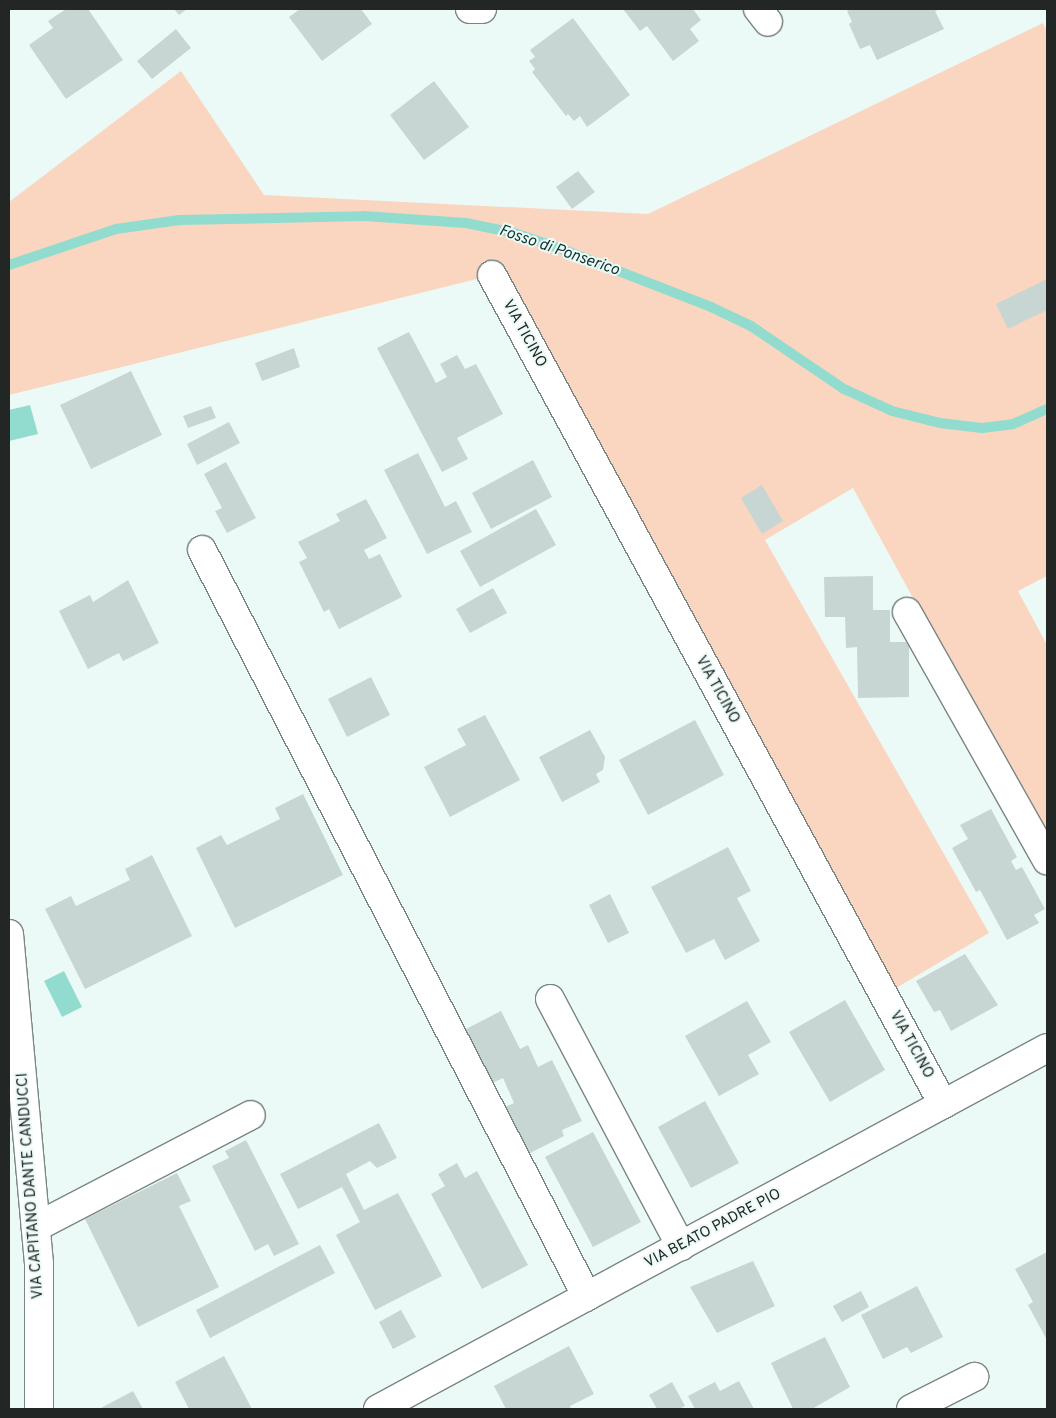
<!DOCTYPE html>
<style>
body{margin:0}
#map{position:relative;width:1056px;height:1418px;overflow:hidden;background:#ecfaf7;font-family:Overpass,sans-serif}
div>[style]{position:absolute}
.green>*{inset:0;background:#fad5c0}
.water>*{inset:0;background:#92dccf}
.stream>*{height:10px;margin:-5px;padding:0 5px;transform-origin:5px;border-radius:5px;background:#92dccf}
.building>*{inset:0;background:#c8d6d3}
.roads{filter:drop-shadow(1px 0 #7a8684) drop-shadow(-1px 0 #7a8684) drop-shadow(0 1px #7a8684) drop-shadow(0 -1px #7a8684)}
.minor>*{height:28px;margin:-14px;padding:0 14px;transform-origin:14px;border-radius:14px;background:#fff}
span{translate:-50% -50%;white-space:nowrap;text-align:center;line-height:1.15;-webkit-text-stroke:4px #ecfaf7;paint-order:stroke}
.street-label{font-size:15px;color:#222726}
.water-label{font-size:16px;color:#113530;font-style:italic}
.frame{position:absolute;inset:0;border:10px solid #222726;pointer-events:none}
</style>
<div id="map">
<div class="green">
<div style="clip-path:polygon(1043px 23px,1047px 32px,1047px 576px,1018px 591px,1047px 645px,1047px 844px,853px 488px,765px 540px,989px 933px,896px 988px,505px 272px,9px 395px,9px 202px,181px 71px,264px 195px,648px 214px)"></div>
</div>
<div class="water">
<div style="clip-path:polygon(30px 405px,38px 434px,9px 441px,9px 410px)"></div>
<div style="clip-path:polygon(64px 971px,82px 1007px,62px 1017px,44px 981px)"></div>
</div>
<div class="stream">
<div style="left:9px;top:265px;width:113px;rotate:-18.6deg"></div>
<div style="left:116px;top:229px;width:64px;rotate:-8.1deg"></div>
<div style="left:179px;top:220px;width:185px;rotate:-1.2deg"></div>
<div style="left:364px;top:216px;width:102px;rotate:3.9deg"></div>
<div style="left:466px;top:223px;width:49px;rotate:11.8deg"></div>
<div style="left:514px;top:233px;width:47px;rotate:18.4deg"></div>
<div style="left:559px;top:248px;width:163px;rotate:21.2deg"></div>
<div style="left:711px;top:307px;width:44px;rotate:25.4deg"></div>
<div style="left:751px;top:326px;width:112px;rotate:34.1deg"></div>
<div style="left:844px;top:389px;width:53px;rotate:24.6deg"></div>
<div style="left:892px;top:411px;width:49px;rotate:14deg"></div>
<div style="left:940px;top:423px;width:42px;rotate:6.8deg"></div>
<div style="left:982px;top:428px;width:31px;rotate:-7deg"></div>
<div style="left:1013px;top:424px;width:37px;rotate:-24deg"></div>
</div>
<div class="building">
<div style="clip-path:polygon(66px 9px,88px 9px,123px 60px,66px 99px,29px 45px,53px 28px,48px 21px)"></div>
<div style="clip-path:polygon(174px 9px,187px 9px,179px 15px)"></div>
<div style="clip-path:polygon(300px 9px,361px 9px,372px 24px,322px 61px,289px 17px)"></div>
<div style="clip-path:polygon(623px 9px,693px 9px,701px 20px,690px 29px,699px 41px,673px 61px,647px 26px,640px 31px)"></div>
<div style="clip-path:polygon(851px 9px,941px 9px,935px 11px,944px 29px,877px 60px,870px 45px,860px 49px,849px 24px,852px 22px,847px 11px)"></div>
<div style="clip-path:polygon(573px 18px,630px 95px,587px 127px,580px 116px,574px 121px,568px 114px,566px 116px,532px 72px,535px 69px,529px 61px,535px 57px,530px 50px)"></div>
<div style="clip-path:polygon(176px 29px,191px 48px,152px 79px,137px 61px)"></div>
<div style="clip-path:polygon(434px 81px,469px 127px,424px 160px,390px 115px)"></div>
<div style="clip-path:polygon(578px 171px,595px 192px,572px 209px,556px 187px)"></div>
<div style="clip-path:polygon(1047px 279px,1047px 310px,1008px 329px,996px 304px)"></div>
<div style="clip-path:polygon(409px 332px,436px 383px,447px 377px,440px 364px,457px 355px,465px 369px,476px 364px,503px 414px,457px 438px,468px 459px,442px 472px,377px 348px)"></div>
<div style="clip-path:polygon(294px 348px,300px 367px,262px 381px,255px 363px)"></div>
<div style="clip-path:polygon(131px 371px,162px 435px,91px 469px,60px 405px)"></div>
<div style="clip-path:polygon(211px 406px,216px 418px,188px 428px,183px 416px)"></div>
<div style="clip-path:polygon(229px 422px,240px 443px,197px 465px,187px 444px)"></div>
<div style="clip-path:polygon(418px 453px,445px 507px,456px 501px,472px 532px,427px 554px,384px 470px)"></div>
<div style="clip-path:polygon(533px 460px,552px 497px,491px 529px,472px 493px)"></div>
<div style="clip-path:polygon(226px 462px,256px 518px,227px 533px,215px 511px,222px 508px,204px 474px)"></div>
<div style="clip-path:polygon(762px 485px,783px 521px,762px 534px,741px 498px)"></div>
<div style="clip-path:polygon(366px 499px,387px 538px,364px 550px,369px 559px,380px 554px,402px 597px,339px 629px,329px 609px,324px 612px,299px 562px,307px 558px,298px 542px,340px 521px,336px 514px)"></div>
<div style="clip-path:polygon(536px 509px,556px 545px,480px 587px,460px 551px)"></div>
<div style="clip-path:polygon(873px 576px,873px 610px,890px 610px,890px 642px,909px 642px,909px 697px,858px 698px,857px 647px,846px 648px,845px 617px,825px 617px,824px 577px)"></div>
<div style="clip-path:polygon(128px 580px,159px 643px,123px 661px,119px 653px,88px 669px,59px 611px,90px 595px,93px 602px)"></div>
<div style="clip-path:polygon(493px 588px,507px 613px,470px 633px,456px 609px)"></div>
<div style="clip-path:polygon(371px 677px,390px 715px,347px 737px,328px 699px)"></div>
<div style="clip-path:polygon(485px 715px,520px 780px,450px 817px,424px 767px,466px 745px,457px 729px)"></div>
<div style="clip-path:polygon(695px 720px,724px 775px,648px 815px,619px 760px)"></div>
<div style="clip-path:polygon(590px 730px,605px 757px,603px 770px,596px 774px,600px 782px,562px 802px,539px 757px)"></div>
<div style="clip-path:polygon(303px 794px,343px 875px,235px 928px,196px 848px,221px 835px,227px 845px,280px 819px,275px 808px)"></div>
<div style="clip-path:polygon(991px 809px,1017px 857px,1011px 861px,1016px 870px,1022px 867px,1045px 909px,1034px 915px,1039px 923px,1007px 940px,980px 890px,976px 892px,952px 848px,968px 839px,960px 825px)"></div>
<div style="clip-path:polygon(728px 847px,751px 891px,737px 898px,760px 941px,725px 960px,714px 939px,686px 953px,651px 887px)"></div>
<div style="clip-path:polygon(152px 855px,192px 936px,85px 989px,45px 909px,71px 896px,76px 906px,130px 880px,125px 869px)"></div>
<div style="clip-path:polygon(610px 894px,629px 933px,608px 943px,589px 905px)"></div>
<div style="clip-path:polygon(965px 954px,998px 1005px,951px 1031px,940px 1010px,934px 1012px,916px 981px)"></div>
<div style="clip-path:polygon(845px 1000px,885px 1070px,830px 1102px,789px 1032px)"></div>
<div style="clip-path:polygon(747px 1001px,771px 1042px,748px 1055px,759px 1074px,719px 1096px,685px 1036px)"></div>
<div style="clip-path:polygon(501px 1011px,520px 1049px,528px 1045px,538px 1067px,552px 1060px,582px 1121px,562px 1130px,564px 1136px,528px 1154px,505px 1107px,514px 1103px,503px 1078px,488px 1085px,462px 1031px)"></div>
<div style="clip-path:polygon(705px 1101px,739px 1163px,691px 1188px,658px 1127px)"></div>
<div style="clip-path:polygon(379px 1123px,397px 1158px,377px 1168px,370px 1161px,346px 1174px,364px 1210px,398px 1193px,442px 1276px,375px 1310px,336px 1235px,360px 1222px,342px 1187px,298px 1209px,280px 1174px)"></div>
<div style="clip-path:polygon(593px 1132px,641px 1222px,593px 1247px,545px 1157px)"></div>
<div style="clip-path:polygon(246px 1140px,299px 1244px,274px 1256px,268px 1244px,255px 1251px,212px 1166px,229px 1158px,225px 1151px)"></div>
<div style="clip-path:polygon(457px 1163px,465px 1178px,477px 1171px,528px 1265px,482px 1289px,431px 1194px,445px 1186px,438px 1174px)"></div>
<div style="clip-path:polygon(177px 1173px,191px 1201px,179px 1206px,219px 1287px,138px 1327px,85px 1219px)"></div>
<div style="clip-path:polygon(320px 1245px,335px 1273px,210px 1338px,196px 1310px)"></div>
<div style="clip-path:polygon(1047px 1252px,1047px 1340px,1028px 1305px,1033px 1302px,1015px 1269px)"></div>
<div style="clip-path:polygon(753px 1261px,775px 1306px,717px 1333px,690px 1287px)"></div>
<div style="clip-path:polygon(917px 1286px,943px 1337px,911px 1353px,907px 1347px,883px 1359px,861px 1315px)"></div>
<div style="clip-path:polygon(861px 1291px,869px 1307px,842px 1322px,833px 1306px)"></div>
<div style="clip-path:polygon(401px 1310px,416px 1337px,393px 1349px,379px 1322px)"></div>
<div style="clip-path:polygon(825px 1337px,850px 1387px,812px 1409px,793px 1409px,771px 1363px)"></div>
<div style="clip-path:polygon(569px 1346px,594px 1394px,570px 1406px,571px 1409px,506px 1409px,494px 1386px)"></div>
<div style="clip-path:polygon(224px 1356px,252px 1409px,189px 1409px,175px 1382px)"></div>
<div style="clip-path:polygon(739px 1381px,754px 1409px,695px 1409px,688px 1396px,715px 1382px,720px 1391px)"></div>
<div style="clip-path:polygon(672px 1382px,685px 1406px,679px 1409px,657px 1409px,649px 1395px)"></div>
<div style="clip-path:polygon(133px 1391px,143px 1409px,99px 1409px)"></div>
</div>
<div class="roads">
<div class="minor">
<div style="left:470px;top:9px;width:12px"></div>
<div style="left:758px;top:9px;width:16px;rotate:52deg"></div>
<div style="left:492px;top:275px;width:944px;rotate:61.45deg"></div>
<div style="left:202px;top:550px;width:840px;rotate:62.73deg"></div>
<div style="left:907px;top:612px;width:285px;rotate:60.6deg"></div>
<div style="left:9px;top:934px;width:331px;rotate:84.8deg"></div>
<div style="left:39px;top:1264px;width:145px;rotate:90deg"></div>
<div style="left:550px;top:999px;width:280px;rotate:62.1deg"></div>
<div style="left:36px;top:1227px;width:242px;rotate:-27.5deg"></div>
<div style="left:378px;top:1409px;width:760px;rotate:-28.35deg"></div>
<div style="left:911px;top:1409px;width:71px;rotate:-26.9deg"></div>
</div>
</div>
<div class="street-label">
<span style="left:524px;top:334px;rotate:61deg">VIA TICINO</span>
<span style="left:717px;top:690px;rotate:61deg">VIA TICINO</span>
<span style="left:911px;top:1045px;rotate:61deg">VIA TICINO</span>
<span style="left:31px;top:1186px;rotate:-94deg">VIA CAPITANO DANTE CANDUCCI</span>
<span style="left:713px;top:1229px;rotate:-28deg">VIA BEATO PADRE PIO</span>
</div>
<div class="water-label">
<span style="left:559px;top:251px;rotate:19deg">Fosso di Ponserico</span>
</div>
<div class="frame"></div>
</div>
